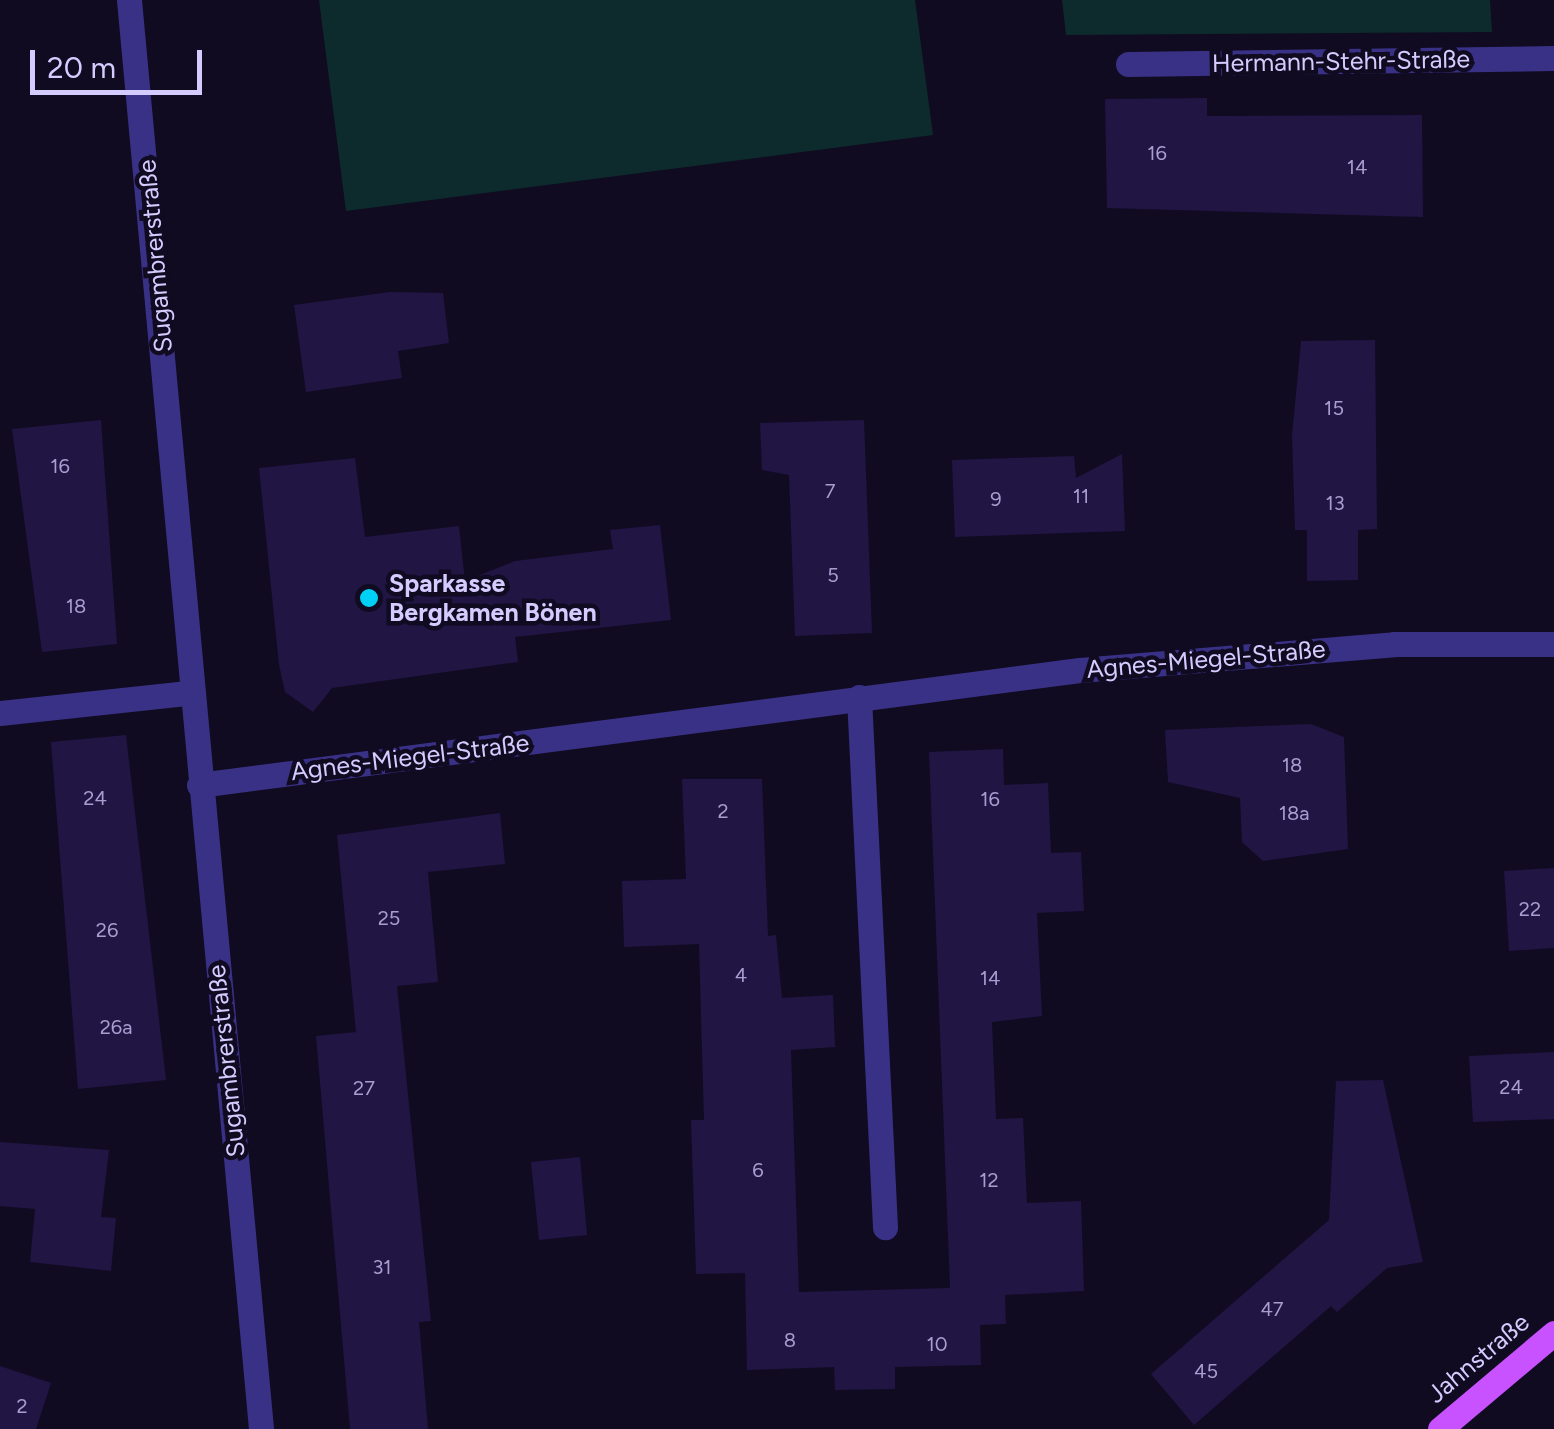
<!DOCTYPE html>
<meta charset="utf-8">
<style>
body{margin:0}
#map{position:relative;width:1554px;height:1429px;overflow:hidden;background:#100b21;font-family:Figtree,sans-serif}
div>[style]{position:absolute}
.green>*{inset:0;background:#0d2b2c}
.building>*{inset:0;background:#211544}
.minor>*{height:25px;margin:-12.5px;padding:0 12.5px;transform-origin:12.5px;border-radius:12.5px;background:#393185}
.major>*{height:25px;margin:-12.5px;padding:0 12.5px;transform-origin:12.5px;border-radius:12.5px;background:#c852ff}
.dots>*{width:28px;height:28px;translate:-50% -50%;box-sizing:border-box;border:5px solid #100b21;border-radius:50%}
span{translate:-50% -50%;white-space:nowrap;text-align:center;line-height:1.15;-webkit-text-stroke:9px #100b21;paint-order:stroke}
.number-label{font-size:20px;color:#a79ed0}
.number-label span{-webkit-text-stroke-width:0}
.street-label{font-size:25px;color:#d4cbff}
.poi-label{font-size:25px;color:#d4cbff;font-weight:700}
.left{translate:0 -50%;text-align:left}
.scale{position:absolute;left:30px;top:50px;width:172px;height:45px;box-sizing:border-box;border:5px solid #d4cbff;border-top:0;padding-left:12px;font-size:30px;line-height:35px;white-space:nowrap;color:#d4cbff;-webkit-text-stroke:8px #100b21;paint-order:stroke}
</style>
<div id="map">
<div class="green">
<div style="clip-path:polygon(319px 0,915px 0,933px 135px,346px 211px)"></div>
<div style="clip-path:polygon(1062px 0,1490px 0,1492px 32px,1066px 35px)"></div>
</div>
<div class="building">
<div style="clip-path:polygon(1207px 98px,1207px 116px,1422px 115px,1423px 217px,1107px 208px,1105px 99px)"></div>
<div style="clip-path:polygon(390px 292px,443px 293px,449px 343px,398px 351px,402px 378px,306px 392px,294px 305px)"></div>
<div style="clip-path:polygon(1375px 340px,1377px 529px,1358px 530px,1358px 580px,1307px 581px,1307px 530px,1295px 530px,1292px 436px,1301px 341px)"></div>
<div style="clip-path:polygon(101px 420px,117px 644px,42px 652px,12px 429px)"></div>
<div style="clip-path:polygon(864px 420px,872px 633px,795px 636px,789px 475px,762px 470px,760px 423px)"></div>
<div style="clip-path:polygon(1122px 454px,1125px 531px,955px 537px,952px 460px,1074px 456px,1076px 478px)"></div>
<div style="clip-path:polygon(355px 458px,365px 537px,459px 526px,465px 581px,515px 561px,613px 549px,610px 530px,660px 525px,671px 620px,515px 637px,518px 662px,332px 688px,313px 712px,285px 692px,279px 665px,259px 468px)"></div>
<div style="clip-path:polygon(1311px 724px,1344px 737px,1348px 849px,1263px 861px,1242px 842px,1240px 798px,1168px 782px,1165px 730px)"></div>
<div style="clip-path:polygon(126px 735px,166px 1080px,78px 1089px,51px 742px)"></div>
<div style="clip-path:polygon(1003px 749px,1004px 785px,1048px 783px,1051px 853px,1081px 852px,1084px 911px,1037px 913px,1042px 1016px,992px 1022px,996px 1119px,1023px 1118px,1027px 1203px,1081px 1201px,1084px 1291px,1005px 1295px,1006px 1324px,980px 1325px,981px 1365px,895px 1367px,895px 1389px,835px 1390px,834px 1367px,747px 1370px,745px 1273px,696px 1274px,691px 1120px,704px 1120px,699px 944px,624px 947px,622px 881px,686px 879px,682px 779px,762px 779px,768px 936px,776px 935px,782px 998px,833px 995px,835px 1047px,791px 1050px,799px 1292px,950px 1288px,929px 752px)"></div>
<div style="clip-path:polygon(500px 813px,505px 864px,428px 872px,438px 982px,397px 986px,431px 1321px,419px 1322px,428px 1429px,350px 1429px,316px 1036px,356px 1032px,337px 835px)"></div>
<div style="clip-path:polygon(1554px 868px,1554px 948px,1509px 951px,1504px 871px)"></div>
<div style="clip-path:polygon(1554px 1052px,1554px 1119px,1473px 1122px,1469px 1056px)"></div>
<div style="clip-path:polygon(1383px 1080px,1423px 1262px,1387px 1268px,1337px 1312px,1331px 1306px,1194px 1425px,1151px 1374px,1329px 1220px,1336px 1081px)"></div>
<div style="clip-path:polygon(0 1142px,109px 1150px,101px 1217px,116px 1218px,111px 1271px,30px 1262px,35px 1209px,0 1206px)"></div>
<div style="clip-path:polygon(580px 1157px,587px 1235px,539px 1240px,531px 1162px)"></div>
<div style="clip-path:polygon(0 1366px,51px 1383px,36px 1429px,0 1429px)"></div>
</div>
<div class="minor">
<div style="left:129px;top:0;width:1435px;rotate:84.72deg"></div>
<div style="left:1128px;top:64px;width:426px;rotate:-0.8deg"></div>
<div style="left:859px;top:697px;width:531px;rotate:87.19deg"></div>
<div style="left:0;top:713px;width:189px;rotate:-6.1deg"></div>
<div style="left:199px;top:785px;width:888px;rotate:-7.44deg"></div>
<div style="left:1080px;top:670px;width:315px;rotate:-4.7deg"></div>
<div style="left:1394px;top:644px;width:160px"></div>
</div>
<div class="major">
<div style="left:1440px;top:1429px;width:149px;rotate:-40.1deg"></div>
</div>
<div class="dots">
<div style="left:369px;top:598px;background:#00cff6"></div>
</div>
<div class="number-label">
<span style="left:1157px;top:153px">16</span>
<span style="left:1357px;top:167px">14</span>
<span style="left:1334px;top:408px">15</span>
<span style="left:60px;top:466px">16</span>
<span style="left:830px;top:491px">7</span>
<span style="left:1081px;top:496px">11</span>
<span style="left:996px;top:499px">9</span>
<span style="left:1335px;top:503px">13</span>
<span style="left:833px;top:575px">5</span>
<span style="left:76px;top:606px">18</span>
<span style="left:1292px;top:765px">18</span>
<span style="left:95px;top:798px">24</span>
<span style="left:990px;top:799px">16</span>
<span style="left:723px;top:811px">2</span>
<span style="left:1294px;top:813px">18a</span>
<span style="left:1530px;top:909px">22</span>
<span style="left:389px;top:918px">25</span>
<span style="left:107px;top:930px">26</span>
<span style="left:741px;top:975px">4</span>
<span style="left:990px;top:978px">14</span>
<span style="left:116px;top:1027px">26a</span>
<span style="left:1511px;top:1087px">24</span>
<span style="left:364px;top:1088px">27</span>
<span style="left:758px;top:1170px">6</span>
<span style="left:989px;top:1180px">12</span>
<span style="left:382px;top:1267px">31</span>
<span style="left:1272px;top:1309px">47</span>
<span style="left:790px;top:1340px">8</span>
<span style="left:937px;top:1344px">10</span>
<span style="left:1206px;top:1371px">45</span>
<span style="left:22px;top:1406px">2</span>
</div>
<div class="street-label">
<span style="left:1341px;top:61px;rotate:-1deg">Hermann-Stehr-Straße</span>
<span style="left:155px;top:256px;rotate:-95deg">Sugambrerstraße</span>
<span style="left:1206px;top:659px;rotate:-5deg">Agnes-Miegel-Straße</span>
<span style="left:410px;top:757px;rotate:-7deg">Agnes-Miegel-Straße</span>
<span style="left:226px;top:1061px;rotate:-96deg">Sugambrerstraße</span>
<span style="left:1478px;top:1358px;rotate:-40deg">Jahnstraße</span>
</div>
<div class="poi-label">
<span class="left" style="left:389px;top:598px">Sparkasse<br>Bergkamen Bönen</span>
</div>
<div class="scale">20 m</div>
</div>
